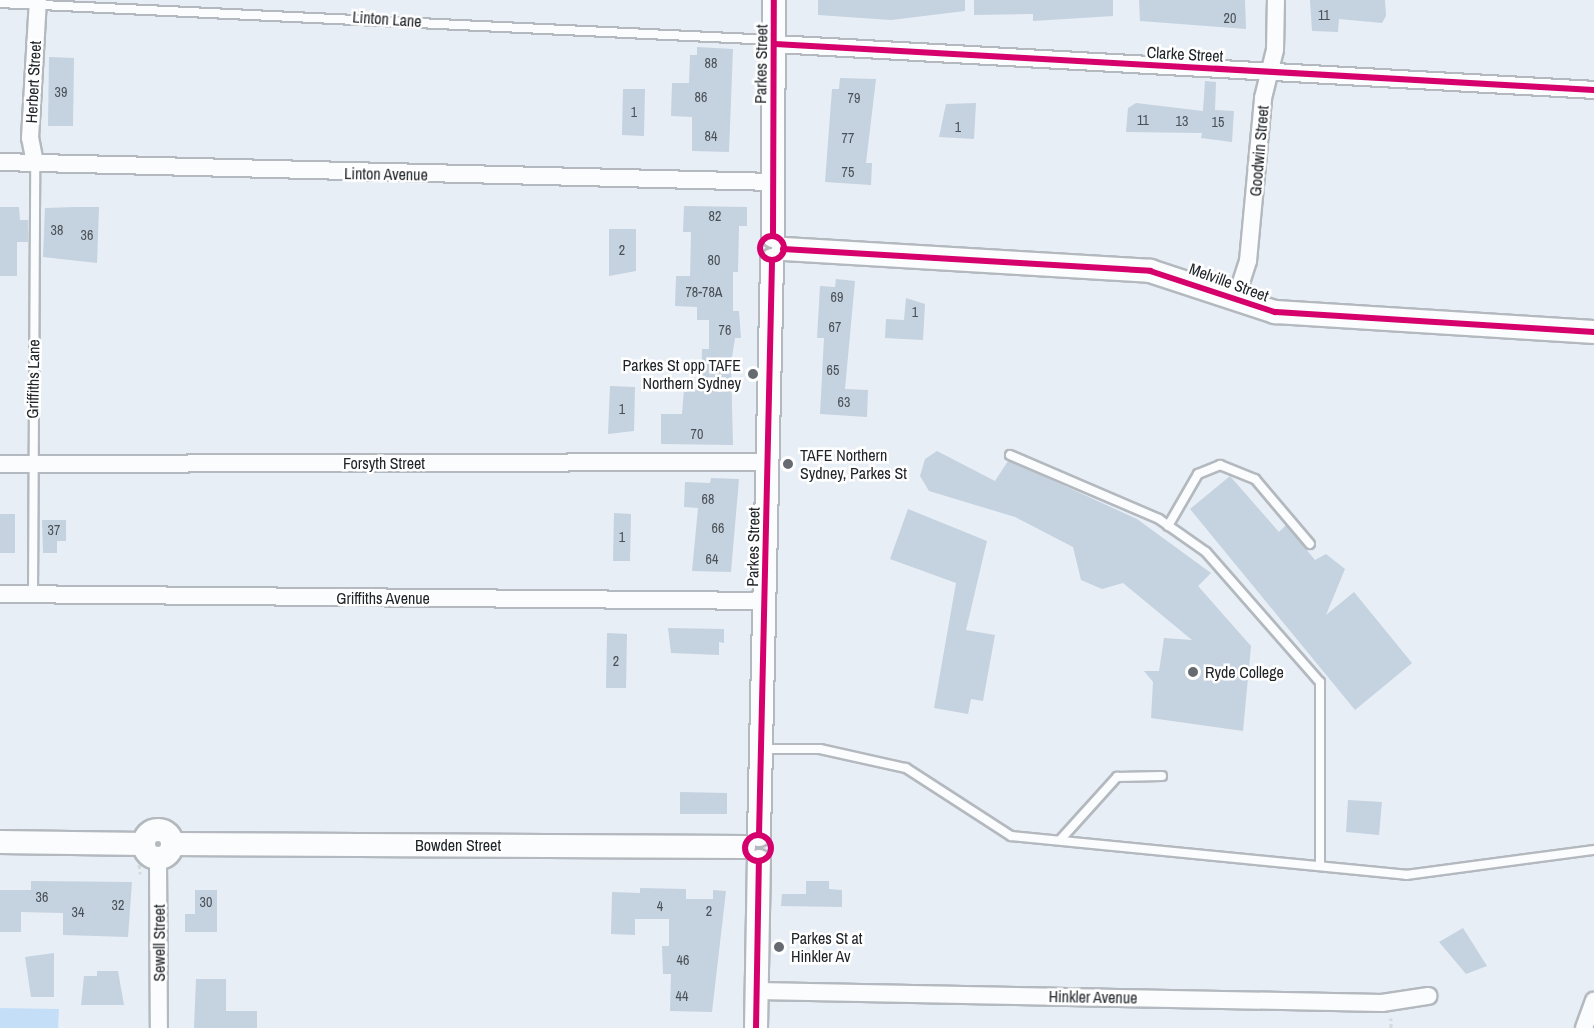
<!DOCTYPE html>
<style>
body{margin:0}
#map{position:relative;width:1594px;height:1028px;overflow:hidden;background:#e7eef6;font-family:"Archivo Narrow",sans-serif}
div>[style]{position:absolute}
.green>*{inset:0;background:#c5def8}
.building>*{inset:0;background:#c5d2df}
.path>*{height:3px;margin-top:-1.5px;transform-origin:0;background:repeating-linear-gradient(90deg,#d7d9db 0 4.5px,transparent 0 7.5px)}
.roads{filter:drop-shadow(2px 0 #b3b9be) drop-shadow(-2px 0 #b3b9be) drop-shadow(0 2px #b3b9be) drop-shadow(0 -2px #b3b9be)}
.lane>*{height:8px;margin:-4px;padding:0 4px;transform-origin:4px;border-radius:4px;background:#fbfcfe}
.street>*{height:16px;margin:-8px;padding:0 8px;transform-origin:8px;border-radius:8px;background:#fbfcfe}
.secondary>*{height:22px;margin:-11px;padding:0 11px;transform-origin:11px;border-radius:11px;background:#fbfcfe}
.secondary>.ring{margin:-11px;padding:0;box-sizing:content-box;background:none;border:22px solid #fbfcfe;border-radius:50%}
.cycleway>*{height:6px;margin:-3px;padding:0 3px;transform-origin:3px;border-radius:3px;background:#d6006c}
.cycleway>.ring{margin:-3px;padding:0;box-sizing:content-box;background:none;border:6px solid #d6006c;border-radius:50%}
.dots>*{width:16px;height:16px;translate:-50% -50%;box-sizing:border-box;border:3px solid #fff;border-radius:50%}
span{translate:-50% -50%;white-space:nowrap;text-align:center;line-height:1.15;-webkit-text-stroke:5px #fff;paint-order:stroke}
.number-label{font-size:14px;color:#495057}
.number-label span{-webkit-text-stroke-width:0}
.street-label{font-size:16px;color:#20252a}
.poi-label{font-size:16px;color:#20252a}
.right{translate:-100% -50%;text-align:right}
.left{translate:0 -50%;text-align:left}
</style>
<div id="map">
<div class="green">
<div style="clip-path:polygon(0 1008px,59px 1009px,58px 1028px,0 1028px)"></div>
</div>
<div class="building">
<div style="clip-path:polygon(818px 0,965px 0,965px 11px,891px 20px,818px 15px)"></div>
<div style="clip-path:polygon(974px 0,1113px 0,1113px 16px,1033px 21px,1033px 14px,974px 15px)"></div>
<div style="clip-path:polygon(1139px 0,1245px 0,1246px 29px,1140px 21px)"></div>
<div style="clip-path:polygon(1310px 0,1385px 0,1386px 16px,1382px 23px,1339px 19px,1338px 32px,1312px 31px)"></div>
<div style="clip-path:polygon(697px 47px,733px 49px,729px 152px,692px 151px,692px 117px,671px 116px,672px 83px,689px 83px,690px 55px,697px 55px)"></div>
<div style="clip-path:polygon(49px 57px,74px 58px,73px 126px,48px 126px)"></div>
<div style="clip-path:polygon(840px 78px,876px 79px,866px 163px,872px 163px,871px 185px,825px 182px,832px 89px,839px 89px)"></div>
<div style="clip-path:polygon(1205px 81px,1216px 82px,1215px 110px,1234px 111px,1232px 142px,1201px 138px,1202px 133px,1126px 132px,1128px 108px,1136px 103px,1203px 111px)"></div>
<div style="clip-path:polygon(623px 89px,645px 89px,644px 136px,622px 135px)"></div>
<div style="clip-path:polygon(976px 103px,974px 139px,939px 137px,946px 104px)"></div>
<div style="clip-path:polygon(684px 206px,747px 207px,747px 226px,739px 226px,738px 272px,733px 272px,733px 311px,739px 311px,741px 338px,735px 338px,731px 364px,733px 445px,661px 444px,661px 414px,682px 414px,684px 389px,701px 390px,702px 349px,709px 349px,709px 320px,697px 320px,697px 307px,675px 306px,676px 276px,690px 276px,691px 232px,683px 232px)"></div>
<div style="clip-path:polygon(0 207px,19px 207px,20px 220px,28px 220px,28px 242px,17px 242px,17px 276px,0 276px)"></div>
<div style="clip-path:polygon(76px 207px,99px 207px,97px 263px,43px 257px,45px 208px)"></div>
<div style="clip-path:polygon(609px 229px,636px 229px,636px 271px,609px 276px)"></div>
<div style="clip-path:polygon(836px 279px,855px 281px,845px 389px,868px 390px,867px 417px,820px 414px,824px 338px,817px 338px,820px 286px,835px 287px)"></div>
<div style="clip-path:polygon(906px 298px,925px 304px,923px 340px,885px 338px,886px 319px,904px 320px)"></div>
<div style="clip-path:polygon(610px 386px,635px 387px,634px 431px,608px 434px)"></div>
<div style="clip-path:polygon(937px 451px,995px 481px,1008px 461px,1043px 476px,1137px 519px,1211px 573px,1198px 586px,1251px 646px,1243px 731px,1151px 718px,1153px 682px,1144px 671px,1159px 671px,1164px 638px,1192px 640px,1123px 583px,1102px 589px,1081px 580px,1073px 547px,1015px 517px,929px 491px,920px 476px,925px 459px)"></div>
<div style="clip-path:polygon(1230px 476px,1279px 532px,1286px 525px,1315px 560px,1326px 554px,1345px 569px,1326px 615px,1354px 592px,1412px 663px,1355px 710px,1190px 509px)"></div>
<div style="clip-path:polygon(711px 478px,739px 479px,731px 572px,692px 571px,698px 508px,684px 507px,685px 482px,710px 483px)"></div>
<div style="clip-path:polygon(908px 509px,987px 541px,966px 630px,995px 635px,983px 701px,971px 699px,968px 714px,934px 708px,956px 583px,890px 559px)"></div>
<div style="clip-path:polygon(614px 513px,631px 514px,630px 561px,613px 561px)"></div>
<div style="clip-path:polygon(0 514px,15px 514px,15px 553px,0 553px)"></div>
<div style="clip-path:polygon(42px 520px,66px 520px,66px 541px,57px 541px,57px 553px,43px 553px)"></div>
<div style="clip-path:polygon(668px 628px,724px 629px,724px 643px,719px 642px,719px 655px,671px 653px)"></div>
<div style="clip-path:polygon(607px 633px,627px 634px,626px 688px,606px 688px)"></div>
<div style="clip-path:polygon(680px 792px,727px 793px,727px 814px,680px 814px)"></div>
<div style="clip-path:polygon(1348px 800px,1382px 802px,1379px 835px,1346px 832px)"></div>
<div style="clip-path:polygon(31px 881px,132px 882px,128px 937px,63px 935px,63px 913px,21px 912px,21px 932px,0 932px,0 890px,31px 890px)"></div>
<div style="clip-path:polygon(806px 881px,829px 881px,829px 889px,842px 890px,842px 907px,781px 906px,782px 894px,806px 894px)"></div>
<div style="clip-path:polygon(640px 888px,686px 889px,686px 899px,713px 899px,713px 890px,726px 891px,712px 1012px,670px 1011px,671px 974px,663px 974px,662px 946px,669px 946px,669px 919px,635px 919px,635px 935px,611px 934px,612px 892px,640px 893px)"></div>
<div style="clip-path:polygon(195px 890px,217px 890px,217px 932px,185px 932px,185px 914px,195px 914px)"></div>
<div style="clip-path:polygon(1463px 928px,1487px 966px,1466px 974px,1439px 942px)"></div>
<div style="clip-path:polygon(54px 953px,54px 997px,31px 997px,25px 957px)"></div>
<div style="clip-path:polygon(97px 971px,118px 971px,124px 1005px,81px 1005px,84px 976px,97px 976px)"></div>
<div style="clip-path:polygon(196px 979px,226px 979px,226px 1011px,257px 1011px,257px 1028px,194px 1028px)"></div>
</div>
<div class="path">
<div style="left:139px;top:864px;width:10px;rotate:84deg"></div>
<div style="left:1391px;top:1028px;width:10px;rotate:-90deg"></div>
</div>
<div class="roads">
<div class="lane">
<div style="left:0;top:3px;width:774px;rotate:2.74deg"></div>
<div style="left:1010px;top:455px;width:162px;rotate:23.2deg"></div>
<div style="left:1159px;top:519px;width:57px;rotate:35.1deg"></div>
<div style="left:1206px;top:552px;width:173px;rotate:48.8deg"></div>
<div style="left:1320px;top:682px;width:184px;rotate:90deg"></div>
<div style="left:1168px;top:526px;width:60px;rotate:-60deg"></div>
<div style="left:1198px;top:474px;width:24px;rotate:-22deg"></div>
<div style="left:1220px;top:465px;width:38px;rotate:22deg"></div>
<div style="left:1255px;top:479px;width:85px;rotate:49.8deg"></div>
<div style="left:33px;top:595px;width:432px;rotate:-89.7deg"></div>
<div style="left:762px;top:749px;width:58px"></div>
<div style="left:820px;top:749px;width:88px;rotate:12.5deg"></div>
<div style="left:906px;top:768px;width:125px;rotate:32.9deg"></div>
<div style="left:1011px;top:836px;width:397px;rotate:5.6deg"></div>
<div style="left:1406px;top:875px;width:190px;rotate:-7.6deg"></div>
<div style="left:1061px;top:839px;width:84px;rotate:-47.9deg"></div>
<div style="left:1117px;top:777px;width:45px;rotate:-1.3deg"></div>
</div>
<div class="street">
<div style="left:775px;top:44px;width:820px;rotate:3.21deg"></div>
<div style="left:0;top:162px;width:772px;rotate:1.48deg"></div>
<div style="left:35px;top:163px;width:25px;rotate:-101deg"></div>
<div style="left:30px;top:138px;width:138px;rotate:-86.7deg"></div>
<div style="left:1235px;top:301px;width:42px;rotate:-72deg"></div>
<div style="left:1248px;top:261px;width:164px;rotate:-84.7deg"></div>
<div style="left:1263px;top:98px;width:49px;rotate:-76deg"></div>
<div style="left:1275px;top:50px;width:50px;rotate:-88.9deg"></div>
<div style="left:0;top:464px;width:768px;rotate:-0.15deg"></div>
<div style="left:0;top:594px;width:766px;rotate:0.52deg"></div>
<div style="left:158px;top:858px;width:170px;rotate:89.7deg"></div>
<div style="left:758px;top:991px;width:624px;rotate:1.1deg"></div>
<div style="left:1382px;top:1003px;width:47px;rotate:-8.7deg"></div>
<div style="left:1584px;top:1028px;width:29px;rotate:-70deg"></div>
</div>
<div class="secondary">
<div style="left:773px;top:236px;width:236px;rotate:-89.8deg"></div>
<div style="left:783px;top:249px;width:368px;rotate:3.4deg"></div>
<div style="left:1150px;top:271px;width:132px;rotate:18.2deg"></div>
<div style="left:1275px;top:312px;width:320px;rotate:3.6deg"></div>
<div class="ring" style="left:144px;top:830px;width:6px;height:6px"></div>
<div style="left:759px;top:835px;width:575px;rotate:-88.7deg"></div>
<div style="left:0;top:842px;width:144px;rotate:0.8deg"></div>
<div style="left:172px;top:844px;width:572px;rotate:0.3deg"></div>
<div style="left:756px;top:1028px;width:167px;rotate:-89deg"></div>
</div>
</div>
<div class="cycleway">
<div style="left:775px;top:44px;width:820px;rotate:3.21deg"></div>
<div class="ring" style="left:760px;top:236px;width:18px;height:18px"></div>
<div style="left:773px;top:236px;width:236px;rotate:-89.8deg"></div>
<div style="left:783px;top:249px;width:368px;rotate:3.4deg"></div>
<div style="left:1150px;top:271px;width:132px;rotate:18.2deg"></div>
<div style="left:1275px;top:312px;width:320px;rotate:3.6deg"></div>
<div class="ring" style="left:745px;top:835px;width:20px;height:20px"></div>
<div style="left:759px;top:835px;width:575px;rotate:-88.7deg"></div>
<div style="left:756px;top:1028px;width:167px;rotate:-89deg"></div>
</div>
<div class="dots">
<div style="left:753px;top:374px;background:#666b71"></div>
<div style="left:788px;top:464px;background:#666b71"></div>
<div style="left:1193px;top:672px;background:#666b71"></div>
<div style="left:779px;top:947px;background:#666b71"></div>
</div>
<div class="number-label">
<span style="left:1324px;top:15px">11</span>
<span style="left:1230px;top:18px">20</span>
<span style="left:711px;top:63px">88</span>
<span style="left:61px;top:92px">39</span>
<span style="left:701px;top:97px">86</span>
<span style="left:854px;top:98px">79</span>
<span style="left:634px;top:112px">1</span>
<span style="left:1143px;top:120px">11</span>
<span style="left:1182px;top:121px">13</span>
<span style="left:1218px;top:122px">15</span>
<span style="left:958px;top:127px">1</span>
<span style="left:711px;top:136px">84</span>
<span style="left:848px;top:138px">77</span>
<span style="left:848px;top:172px">75</span>
<span style="left:715px;top:216px">82</span>
<span style="left:57px;top:230px">38</span>
<span style="left:87px;top:235px">36</span>
<span style="left:622px;top:250px">2</span>
<span style="left:714px;top:260px">80</span>
<span style="left:704px;top:292px">78-78A</span>
<span style="left:837px;top:297px">69</span>
<span style="left:915px;top:312px">1</span>
<span style="left:835px;top:327px">67</span>
<span style="left:725px;top:330px">76</span>
<span style="left:833px;top:370px">65</span>
<span style="left:844px;top:402px">63</span>
<span style="left:622px;top:409px">1</span>
<span style="left:697px;top:434px">70</span>
<span style="left:708px;top:499px">68</span>
<span style="left:718px;top:528px">66</span>
<span style="left:54px;top:530px">37</span>
<span style="left:622px;top:537px">1</span>
<span style="left:712px;top:559px">64</span>
<span style="left:616px;top:661px">2</span>
<span style="left:42px;top:897px">36</span>
<span style="left:206px;top:902px">30</span>
<span style="left:118px;top:905px">32</span>
<span style="left:660px;top:906px">4</span>
<span style="left:709px;top:911px">2</span>
<span style="left:78px;top:912px">34</span>
<span style="left:683px;top:960px">46</span>
<span style="left:682px;top:996px">44</span>
</div>
<div class="street-label">
<span style="left:387px;top:19px;rotate:4deg">Linton Lane</span>
<span style="left:1185px;top:54px;rotate:3deg">Clarke Street</span>
<span style="left:761px;top:64px;rotate:-89deg">Parkes Street</span>
<span style="left:33px;top:82px;rotate:-87deg">Herbert Street</span>
<span style="left:1259px;top:151px;rotate:-85deg">Goodwin Street</span>
<span style="left:386px;top:174px;rotate:1deg">Linton Avenue</span>
<span style="left:1229px;top:282px;rotate:20deg">Melville Street</span>
<span style="left:33px;top:379px;rotate:-89deg">Griffiths Lane</span>
<span style="left:384px;top:463px">Forsyth Street</span>
<span style="left:753px;top:547px;rotate:-89deg">Parkes Street</span>
<span style="left:383px;top:598px">Griffiths Avenue</span>
<span style="left:458px;top:845px">Bowden Street</span>
<span style="left:159px;top:943px;rotate:-90deg">Sewell Street</span>
<span style="left:1093px;top:997px;rotate:1deg">Hinkler Avenue</span>
</div>
<div class="poi-label">
<span class="right" style="left:741px;top:374px">Parkes St opp TAFE<br>Northern Sydney</span>
<span class="left" style="left:800px;top:464px">TAFE Northern<br>Sydney, Parkes St</span>
<span class="left" style="left:1205px;top:672px">Ryde College</span>
<span class="left" style="left:791px;top:947px">Parkes St at<br>Hinkler Av</span>
</div>
</div>
